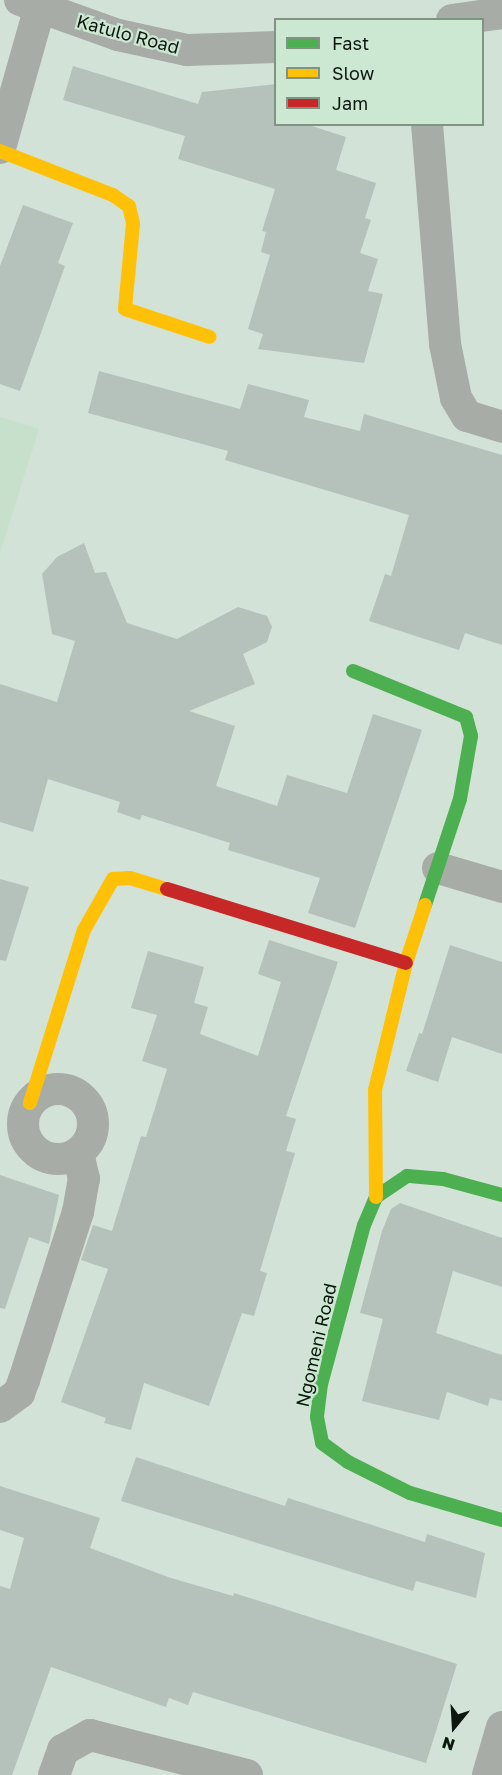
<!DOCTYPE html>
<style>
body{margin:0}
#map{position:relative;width:502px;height:1775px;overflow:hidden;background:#d3e2d6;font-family:"Golos Text",sans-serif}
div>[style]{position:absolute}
.built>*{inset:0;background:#c7e0cc}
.building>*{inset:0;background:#b4c2bb}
.street>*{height:32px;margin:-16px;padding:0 16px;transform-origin:16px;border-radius:16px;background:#a8aca6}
.street>.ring{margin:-16px;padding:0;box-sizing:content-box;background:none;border:32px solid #a8aca6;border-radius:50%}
.fast>*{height:14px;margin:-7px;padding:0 7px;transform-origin:7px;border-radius:7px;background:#4caf50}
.slow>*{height:14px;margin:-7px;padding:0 7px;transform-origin:7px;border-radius:7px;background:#ffc107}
.jam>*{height:14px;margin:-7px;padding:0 7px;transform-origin:7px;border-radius:7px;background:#c62828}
span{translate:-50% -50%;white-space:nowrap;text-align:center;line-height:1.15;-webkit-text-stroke:4.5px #cde8d2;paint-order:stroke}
.street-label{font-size:18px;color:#0d160f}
.legend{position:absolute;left:274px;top:18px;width:210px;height:108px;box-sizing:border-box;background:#cde8d2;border:2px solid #809484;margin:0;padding:8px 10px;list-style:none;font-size:18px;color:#0d160f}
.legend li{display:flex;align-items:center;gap:12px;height:30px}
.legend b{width:30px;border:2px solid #809484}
.north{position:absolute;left:424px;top:1697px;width:60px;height:60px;-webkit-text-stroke:4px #cde8d2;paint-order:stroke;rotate:198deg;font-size:16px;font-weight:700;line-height:24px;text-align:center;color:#0d160f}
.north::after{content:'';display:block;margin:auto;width:21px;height:27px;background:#0d160f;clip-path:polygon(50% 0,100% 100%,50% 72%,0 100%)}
</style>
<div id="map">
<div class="built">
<div style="clip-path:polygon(0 417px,39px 429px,0 553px)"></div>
</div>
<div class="building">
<div style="clip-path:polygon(73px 66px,198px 104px,202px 92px,276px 84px,276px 124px,306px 124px,346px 137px,336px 170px,376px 183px,365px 218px,371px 220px,360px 253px,378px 259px,368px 291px,383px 294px,364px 363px,258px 349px,263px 334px,248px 329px,270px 255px,261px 252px,266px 232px,262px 231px,275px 189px,178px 159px,185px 136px,63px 100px)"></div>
<div style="clip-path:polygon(23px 205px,73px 223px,58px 263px,65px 266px,20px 391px,0 384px,0 266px)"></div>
<div style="clip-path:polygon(99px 371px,240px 409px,248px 384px,309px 400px,304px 417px,360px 431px,364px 414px,502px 455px,502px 645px,465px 633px,459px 650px,369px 621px,385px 574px,391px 576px,409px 515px,225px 460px,228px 451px,88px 413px)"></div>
<div style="clip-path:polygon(84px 543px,95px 573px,106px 572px,127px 623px,177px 639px,238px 607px,267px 616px,272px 627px,267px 642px,243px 654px,255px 684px,189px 711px,235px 726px,216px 786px,277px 806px,287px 775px,347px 793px,373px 714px,422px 730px,355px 928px,308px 913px,320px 878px,228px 850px,230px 843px,142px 815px,140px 820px,117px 812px,120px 802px,48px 779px,33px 832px,0 822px,0 684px,57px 702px,75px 641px,52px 634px,42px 574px,57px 557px)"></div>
<div style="clip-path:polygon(0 879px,29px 887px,6px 961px,0 960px)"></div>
<div style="clip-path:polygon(269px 940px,338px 962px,286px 1116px,296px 1119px,286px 1151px,295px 1153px,260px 1271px,267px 1273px,254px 1316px,242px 1313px,209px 1406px,144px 1383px,131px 1430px,104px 1423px,106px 1418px,61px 1402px,108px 1269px,81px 1260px,93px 1225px,112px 1231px,141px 1136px,146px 1137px,167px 1069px,142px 1061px,157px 1015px,131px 1008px,148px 951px,204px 967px,194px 1003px,208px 1007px,200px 1034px,258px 1056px,281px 982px,258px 974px)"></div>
<div style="clip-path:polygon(450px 945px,502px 962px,502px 1054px,452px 1037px,438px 1082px,406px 1071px,419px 1033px,422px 1034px)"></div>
<div style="clip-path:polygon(0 1175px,59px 1195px,49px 1244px,29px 1237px,5px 1309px,0 1308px)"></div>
<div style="clip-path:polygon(400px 1203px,502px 1238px,502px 1287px,453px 1271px,436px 1333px,502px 1355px,502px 1401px,490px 1398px,488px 1406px,447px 1392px,439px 1420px,362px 1401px,383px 1319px,360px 1313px,382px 1231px,391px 1209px)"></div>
<div style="clip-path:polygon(136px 1457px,285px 1506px,288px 1498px,425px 1542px,427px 1534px,485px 1553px,476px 1598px,416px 1581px,413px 1591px,121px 1501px)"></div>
<div style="clip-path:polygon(0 1486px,100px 1518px,90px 1548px,171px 1578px,233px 1596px,234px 1593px,457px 1664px,426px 1763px,193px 1692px,188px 1705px,169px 1698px,166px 1707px,51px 1667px,12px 1775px,0 1775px,0 1586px,10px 1589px,24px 1538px,0 1530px)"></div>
</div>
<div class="street">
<div style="left:20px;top:0;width:104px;rotate:19.7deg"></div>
<div style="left:118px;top:35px;width:71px;rotate:12.3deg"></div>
<div style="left:187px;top:50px;width:89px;rotate:-1.9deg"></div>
<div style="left:452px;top:20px;width:50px;rotate:-8deg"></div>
<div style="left:427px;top:124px;width:221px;rotate:85.3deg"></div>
<div style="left:445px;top:344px;width:55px;rotate:78.5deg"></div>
<div style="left:456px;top:398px;width:21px;rotate:59deg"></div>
<div style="left:467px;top:416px;width:37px;rotate:17deg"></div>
<div style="left:0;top:148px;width:147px;rotate:-74.2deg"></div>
<div style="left:438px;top:868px;width:67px;rotate:16.5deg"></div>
<div class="ring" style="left:23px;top:1089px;width:38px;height:38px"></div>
<div style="left:0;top:1407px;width:24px;rotate:-36deg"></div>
<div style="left:19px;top:1393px;width:14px;rotate:-69deg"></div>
<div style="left:24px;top:1380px;width:176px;rotate:-72.2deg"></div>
<div style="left:78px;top:1212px;width:34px;rotate:-80deg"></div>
<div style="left:84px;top:1179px;width:26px;rotate:-103deg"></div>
<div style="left:54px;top:1775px;width:27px;rotate:-70deg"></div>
<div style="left:63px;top:1750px;width:31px;rotate:-29deg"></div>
<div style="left:90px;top:1735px;width:162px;rotate:14.3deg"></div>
<div style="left:488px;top:1775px;width:50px;rotate:-73.7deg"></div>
</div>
<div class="fast">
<div style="left:353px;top:671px;width:122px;rotate:22.2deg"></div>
<div style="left:466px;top:717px;width:20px;rotate:75deg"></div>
<div style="left:471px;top:736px;width:64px;rotate:99.9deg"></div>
<div style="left:460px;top:799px;width:112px;rotate:108.3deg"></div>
<div style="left:502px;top:1195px;width:61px;rotate:-164.8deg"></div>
<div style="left:443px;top:1179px;width:36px;rotate:-175deg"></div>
<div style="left:407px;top:1176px;width:37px;rotate:146deg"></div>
<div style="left:376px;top:1197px;width:30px;rotate:113deg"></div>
<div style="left:364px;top:1225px;width:165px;rotate:105.1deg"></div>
<div style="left:321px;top:1384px;width:33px;rotate:97deg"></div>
<div style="left:317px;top:1417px;width:26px;rotate:79deg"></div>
<div style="left:322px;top:1443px;width:32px;rotate:36deg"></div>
<div style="left:348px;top:1462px;width:69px;rotate:26.6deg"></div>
<div style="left:410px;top:1493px;width:96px;rotate:16.4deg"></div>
</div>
<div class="slow">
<div style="left:0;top:151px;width:121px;rotate:21.3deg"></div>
<div style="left:113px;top:195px;width:19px;rotate:35deg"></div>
<div style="left:129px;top:206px;width:18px;rotate:77deg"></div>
<div style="left:133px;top:224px;width:85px;rotate:95.4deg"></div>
<div style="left:125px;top:309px;width:89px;rotate:18.2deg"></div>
<div style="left:30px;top:1103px;width:181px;rotate:-72.7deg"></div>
<div style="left:84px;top:930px;width:59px;rotate:-60.4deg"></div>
<div style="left:113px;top:879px;width:17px;rotate:-3deg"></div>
<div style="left:130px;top:878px;width:39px;rotate:17deg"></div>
<div style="left:376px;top:1197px;width:107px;rotate:-90.5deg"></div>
<div style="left:375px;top:1090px;width:131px;rotate:-76.3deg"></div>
<div style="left:406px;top:963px;width:61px;rotate:-71.9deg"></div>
</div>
<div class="jam">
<div style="left:167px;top:889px;width:250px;rotate:17.2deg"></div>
</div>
<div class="street-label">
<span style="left:128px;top:34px;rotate:15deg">Katulo Road</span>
<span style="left:316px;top:1345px;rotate:-77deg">Ngomeni Road</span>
</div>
<ul class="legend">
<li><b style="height:8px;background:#4caf50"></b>Fast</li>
<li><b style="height:8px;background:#ffc107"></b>Slow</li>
<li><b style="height:8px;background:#c62828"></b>Jam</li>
</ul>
<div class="north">N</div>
</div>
